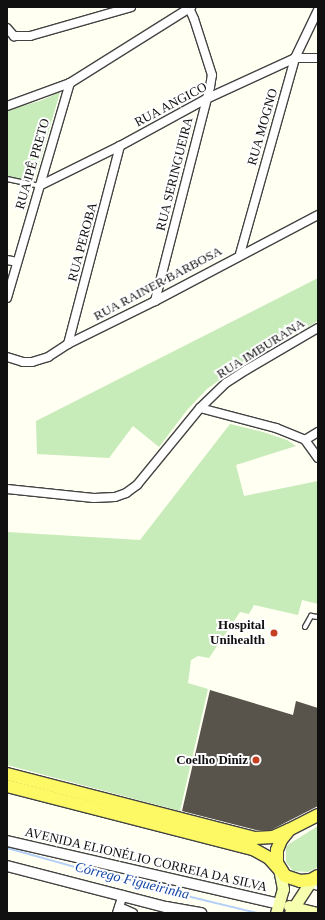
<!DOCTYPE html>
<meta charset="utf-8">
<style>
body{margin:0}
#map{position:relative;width:325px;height:920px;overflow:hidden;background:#fffff2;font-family:Georgia,serif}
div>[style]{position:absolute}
.green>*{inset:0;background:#c8ebba}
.stream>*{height:2px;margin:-1px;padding:0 1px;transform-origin:1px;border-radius:1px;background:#b5d0f8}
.building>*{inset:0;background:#59544b}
.roads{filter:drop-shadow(1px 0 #434343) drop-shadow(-1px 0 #434343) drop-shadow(0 1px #434343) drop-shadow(0 -1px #434343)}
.service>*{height:4px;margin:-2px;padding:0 2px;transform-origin:2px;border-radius:2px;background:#fff}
.minor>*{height:8px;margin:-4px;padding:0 4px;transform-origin:4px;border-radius:4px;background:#fff}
.tertiary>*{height:10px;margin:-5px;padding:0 5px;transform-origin:5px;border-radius:5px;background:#fff}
.secondary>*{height:11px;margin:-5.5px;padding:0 5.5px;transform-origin:5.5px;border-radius:5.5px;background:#f6ffad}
.primary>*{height:12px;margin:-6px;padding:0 6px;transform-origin:6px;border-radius:6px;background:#fcf965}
.dots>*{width:11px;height:11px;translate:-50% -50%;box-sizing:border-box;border:2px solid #fff;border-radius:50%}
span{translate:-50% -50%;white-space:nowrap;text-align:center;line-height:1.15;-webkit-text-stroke:4px #fff;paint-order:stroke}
.street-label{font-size:13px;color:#101010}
.poi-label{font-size:13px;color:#101010;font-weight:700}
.right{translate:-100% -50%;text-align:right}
.water-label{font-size:14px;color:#1445a6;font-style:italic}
.frame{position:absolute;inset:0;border:8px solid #101010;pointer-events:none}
</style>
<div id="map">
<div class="green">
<div style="clip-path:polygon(60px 92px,34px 182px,7px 176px,7px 110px,40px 101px)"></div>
<div style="clip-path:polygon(318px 278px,318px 321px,244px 362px,207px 389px,187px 410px,159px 447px,133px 426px,109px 458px,37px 454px,36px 421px)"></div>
<div style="clip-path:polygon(230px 424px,263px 432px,287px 440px,296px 446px,236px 465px,244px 496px,318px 481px,318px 604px,302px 600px,298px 615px,254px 605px,249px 614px,240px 612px,209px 658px,198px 656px,191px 660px,188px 683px,208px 689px,180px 811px,7px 765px,7px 532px,140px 540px)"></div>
<div style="clip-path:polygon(318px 826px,318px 867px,308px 872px,293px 871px,286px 862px,286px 847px,289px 844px)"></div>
</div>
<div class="stream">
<div style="left:7px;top:848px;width:127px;rotate:15.6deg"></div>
<div style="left:129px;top:882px;width:132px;rotate:13.6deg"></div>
</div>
<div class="building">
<div style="clip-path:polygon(210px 690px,293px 715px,296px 701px,318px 708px,318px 806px,271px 830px,256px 830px,182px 811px)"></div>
</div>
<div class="roads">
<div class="service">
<div style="left:7px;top:179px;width:33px;rotate:12deg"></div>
<div style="left:305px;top:627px;width:13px;rotate:-61deg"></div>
<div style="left:311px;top:616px;width:7px;rotate:8deg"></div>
<div style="left:309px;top:885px;width:9px;rotate:18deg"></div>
</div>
<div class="minor">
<div style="left:7px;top:28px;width:11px;rotate:49deg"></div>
<div style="left:14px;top:36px;width:16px"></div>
<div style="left:30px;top:36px;width:105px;rotate:-16deg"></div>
<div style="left:7px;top:106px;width:67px;rotate:-20.1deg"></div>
<div style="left:70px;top:83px;width:143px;rotate:-32.1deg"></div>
<div style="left:39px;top:186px;width:90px;rotate:-26.3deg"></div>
<div style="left:120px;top:146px;width:98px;rotate:-28.7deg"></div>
<div style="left:206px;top:99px;width:98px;rotate:-24.7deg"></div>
<div style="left:295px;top:58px;width:23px"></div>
<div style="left:240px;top:254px;width:204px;rotate:-74.3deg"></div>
<div style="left:295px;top:58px;width:53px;rotate:-64.4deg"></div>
<div style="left:7px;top:260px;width:10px;rotate:11deg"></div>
<div style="left:7px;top:298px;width:224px;rotate:-73.7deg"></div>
<div style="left:155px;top:301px;width:221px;rotate:-75.6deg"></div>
<div style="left:210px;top:87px;width:12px;rotate:-81deg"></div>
<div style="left:212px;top:75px;width:59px;rotate:-107.8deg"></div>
<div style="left:194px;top:19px;width:12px;rotate:-114deg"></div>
<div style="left:189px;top:8px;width:3px;rotate:-162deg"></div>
<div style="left:68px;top:344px;width:205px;rotate:-75.3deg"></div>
<div style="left:7px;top:357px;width:17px;rotate:17deg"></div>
<div style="left:23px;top:362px;width:9px"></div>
<div style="left:32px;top:362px;width:17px;rotate:-17deg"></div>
<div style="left:48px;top:357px;width:24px;rotate:-33deg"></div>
<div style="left:68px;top:344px;width:97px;rotate:-26.3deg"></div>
<div style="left:155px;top:301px;width:184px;rotate:-27.8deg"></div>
<div style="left:200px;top:408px;width:36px;rotate:-44deg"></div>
<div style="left:226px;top:383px;width:24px;rotate:-33deg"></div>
<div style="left:246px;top:370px;width:83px;rotate:-30.3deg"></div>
<div style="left:305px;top:440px;width:15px;rotate:-32deg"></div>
<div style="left:7px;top:489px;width:87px;rotate:5.9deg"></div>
<div style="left:94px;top:498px;width:21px;rotate:-3deg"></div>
<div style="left:115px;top:497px;width:12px;rotate:-20deg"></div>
<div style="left:126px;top:493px;width:14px;rotate:-36deg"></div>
<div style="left:137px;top:485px;width:99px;rotate:-50.7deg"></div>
<div style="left:200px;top:408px;width:79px;rotate:14.7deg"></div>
<div style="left:276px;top:428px;width:31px;rotate:22deg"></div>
<div style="left:305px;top:440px;width:22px;rotate:54deg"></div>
<div style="left:119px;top:907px;width:15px;rotate:23deg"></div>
<div style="left:117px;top:913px;width:19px;rotate:-72deg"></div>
</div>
<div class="tertiary">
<div style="left:7px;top:841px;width:279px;rotate:13deg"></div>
<div style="left:7px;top:866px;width:164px;rotate:14.5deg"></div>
<div style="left:166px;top:907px;width:36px;rotate:10deg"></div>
</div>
<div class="secondary">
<div style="left:289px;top:906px;width:29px;rotate:14deg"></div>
<div style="left:276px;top:913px;width:25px;rotate:-74deg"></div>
<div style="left:283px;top:889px;width:20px;rotate:-101deg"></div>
<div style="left:290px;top:913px;width:35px;rotate:-57deg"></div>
<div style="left:309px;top:884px;width:12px;rotate:-42deg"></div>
</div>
<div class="primary">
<div style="left:7px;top:774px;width:256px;rotate:14.5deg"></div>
<div style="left:255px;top:838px;width:18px;rotate:-3deg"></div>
<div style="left:273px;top:837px;width:17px;rotate:-24deg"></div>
<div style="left:7px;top:786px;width:254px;rotate:14.4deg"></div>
<div style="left:253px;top:849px;width:18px;rotate:29deg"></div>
<div style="left:269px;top:858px;width:15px;rotate:48deg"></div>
<div style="left:318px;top:815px;width:33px;rotate:153deg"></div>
<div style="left:289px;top:830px;width:13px;rotate:129deg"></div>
<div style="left:281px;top:840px;width:11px;rotate:112deg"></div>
<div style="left:277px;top:850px;width:13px;rotate:90deg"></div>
<div style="left:277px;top:863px;width:15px;rotate:58deg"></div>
<div style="left:285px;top:876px;width:16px;rotate:18deg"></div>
<div style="left:300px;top:881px;width:11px;rotate:-5deg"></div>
<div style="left:311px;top:880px;width:8px;rotate:-30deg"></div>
</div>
</div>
<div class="dots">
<div style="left:274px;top:633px;background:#c53f23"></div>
<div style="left:256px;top:760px;background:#c53f23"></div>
</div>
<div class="street-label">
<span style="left:171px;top:105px;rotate:-28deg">RUA ANGICO</span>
<span style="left:263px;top:127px;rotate:-74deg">RUA MOGNO</span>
<span style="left:33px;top:164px;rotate:-74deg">RUA IPÊ PRETO</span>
<span style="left:175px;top:174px;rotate:-76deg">RUA SERINGUEIRA</span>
<span style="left:83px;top:242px;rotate:-75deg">RUA PEROBA</span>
<span style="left:158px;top:284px;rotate:-28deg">RUA RAINER BARBOSA</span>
<span style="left:261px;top:349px;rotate:-32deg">RUA IMBURANA</span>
<span style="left:146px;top:860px;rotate:13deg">AVENIDA ELIONÉLIO CORREIA DA SILVA</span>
</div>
<div class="poi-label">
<span class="right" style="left:265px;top:633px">Hospital<br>Unihealth</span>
<span class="right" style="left:248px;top:760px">Coelho Diniz</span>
</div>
<div class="water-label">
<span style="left:132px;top:881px;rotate:14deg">Córrego Figueirinha</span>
</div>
<div class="frame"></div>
</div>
